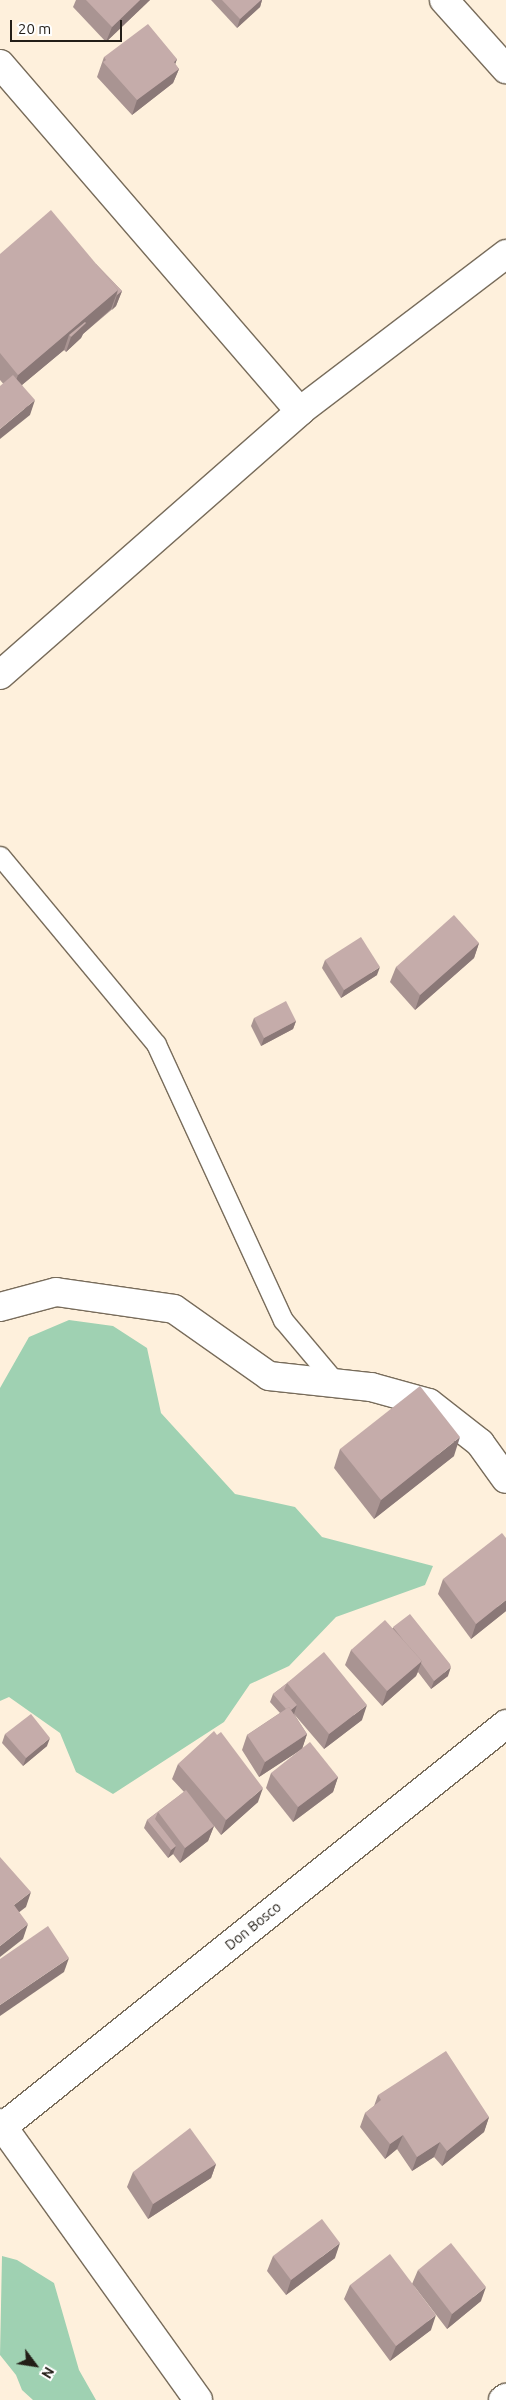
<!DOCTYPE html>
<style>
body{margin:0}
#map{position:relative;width:506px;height:2400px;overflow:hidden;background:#fef0dc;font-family:Ubuntu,sans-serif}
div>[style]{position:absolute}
.forest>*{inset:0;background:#9fd1b2}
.roads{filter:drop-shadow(1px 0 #786c5b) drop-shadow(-1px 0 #786c5b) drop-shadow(0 1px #786c5b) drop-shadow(0 -1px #786c5b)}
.service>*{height:19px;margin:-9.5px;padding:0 9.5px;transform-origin:9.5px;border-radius:9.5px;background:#fff}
.minor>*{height:28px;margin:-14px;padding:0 14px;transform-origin:14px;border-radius:14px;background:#fff}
.wall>*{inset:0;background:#a99492}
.shaded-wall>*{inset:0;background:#8a7877}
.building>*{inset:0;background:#c5acaa}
span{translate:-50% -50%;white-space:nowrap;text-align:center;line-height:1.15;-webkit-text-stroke:4.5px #fff;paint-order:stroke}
.street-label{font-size:14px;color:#231e17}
.north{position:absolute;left:10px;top:2340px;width:50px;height:50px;-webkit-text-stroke:4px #fff;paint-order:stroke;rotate:121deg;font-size:14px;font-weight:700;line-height:20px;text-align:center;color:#231e17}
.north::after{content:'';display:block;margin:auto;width:18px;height:22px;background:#231e17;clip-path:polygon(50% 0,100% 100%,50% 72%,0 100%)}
.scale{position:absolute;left:10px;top:20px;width:112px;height:22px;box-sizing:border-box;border:2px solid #231e17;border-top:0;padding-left:6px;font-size:15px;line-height:18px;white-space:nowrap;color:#231e17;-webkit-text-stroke:4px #fff;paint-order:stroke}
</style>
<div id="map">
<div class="forest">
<div style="clip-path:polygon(69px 1320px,113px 1326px,147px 1348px,161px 1413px,235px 1494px,295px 1507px,322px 1537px,433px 1566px,425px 1585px,336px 1617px,289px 1666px,250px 1684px,224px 1722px,113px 1794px,76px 1772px,60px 1733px,9px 1697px,0 1701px,0 1388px,29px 1337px)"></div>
<div style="clip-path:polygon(2px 2256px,17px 2260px,54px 2283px,79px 2370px,96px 2400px,33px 2400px,22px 2390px,16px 2375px,0 2355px)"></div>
</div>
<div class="roads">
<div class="service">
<div style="left:0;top:856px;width:244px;rotate:50.3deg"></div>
<div style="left:156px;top:1044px;width:304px;rotate:65.3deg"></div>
<div style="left:283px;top:1320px;width:82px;rotate:49.9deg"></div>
</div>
<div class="minor">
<div style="left:444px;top:0;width:93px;rotate:48.1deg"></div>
<div style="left:0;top:64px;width:459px;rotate:49.2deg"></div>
<div style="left:0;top:675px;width:400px;rotate:-41.3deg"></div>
<div style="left:300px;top:411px;width:259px;rotate:-37.3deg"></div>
<div style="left:0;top:1307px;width:58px;rotate:-15deg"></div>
<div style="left:56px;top:1292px;width:119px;rotate:8.2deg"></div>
<div style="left:174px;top:1309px;width:116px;rotate:35.2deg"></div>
<div style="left:269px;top:1376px;width:103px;rotate:6.2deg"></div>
<div style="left:371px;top:1387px;width:60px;rotate:15.4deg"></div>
<div style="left:429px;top:1403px;width:65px;rotate:38.1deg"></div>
<div style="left:480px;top:1443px;width:44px;rotate:54.2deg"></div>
<div style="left:0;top:2123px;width:340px;rotate:54.4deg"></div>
<div style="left:0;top:2129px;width:648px;rotate:-38.67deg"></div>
<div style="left:503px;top:2400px;width:4px;rotate:-34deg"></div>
</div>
</div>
<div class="wall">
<div style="clip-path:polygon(76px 0,150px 0,106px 42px,73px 7px)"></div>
<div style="clip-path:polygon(211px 0,262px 0,260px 7px,237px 28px)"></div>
<div style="clip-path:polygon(104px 57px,177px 59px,175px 64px,179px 69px,173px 83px,132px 115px,97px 77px)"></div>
<div style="clip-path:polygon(0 254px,96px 264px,122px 291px,116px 306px,83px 334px,81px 338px,66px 352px,64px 350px,22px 385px,30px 415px,0 380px)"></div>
<div style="clip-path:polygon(479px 943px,474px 958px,415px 1010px,390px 982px,396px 967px)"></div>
<div style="clip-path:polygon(325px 960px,377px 975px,341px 998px,322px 968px)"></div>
<div style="clip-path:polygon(254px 1018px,296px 1021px,293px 1029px,261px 1046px,251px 1026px)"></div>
<div style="clip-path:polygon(340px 1449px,454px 1456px,374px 1519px,334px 1468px)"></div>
<div style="clip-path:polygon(443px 1579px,506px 1611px,471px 1639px,438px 1594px)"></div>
<div style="clip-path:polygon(393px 1627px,448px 1676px,431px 1689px,418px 1672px,416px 1676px,382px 1706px,345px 1665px,351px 1650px,393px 1628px)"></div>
<div style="clip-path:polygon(291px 1680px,362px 1720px,324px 1749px,294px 1714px,307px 1734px,302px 1749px,259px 1777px,242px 1750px,247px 1735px,280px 1713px,270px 1702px,273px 1694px)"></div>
<div style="clip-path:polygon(5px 1734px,47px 1746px,23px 1766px,2px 1743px)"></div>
<div style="clip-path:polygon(178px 1764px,258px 1802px,221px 1835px,214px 1826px,208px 1841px,180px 1863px,173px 1854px,168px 1858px,144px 1828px,147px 1820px,184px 1792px,172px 1779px)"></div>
<div style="clip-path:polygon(271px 1773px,338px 1777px,333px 1792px,293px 1822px,266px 1788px)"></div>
<div style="clip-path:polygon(378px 2095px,489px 2117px,484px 2132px,442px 2166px,434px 2157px,412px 2171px,397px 2149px,385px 2159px,360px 2127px,365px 2113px,374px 2106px)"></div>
<div style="clip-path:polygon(216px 2164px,211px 2178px,148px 2219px,127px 2187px,133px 2172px)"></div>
<div style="clip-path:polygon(273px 2256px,335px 2258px,286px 2295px,267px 2271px)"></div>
<div style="clip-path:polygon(418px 2270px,481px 2301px,447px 2329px,414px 2286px,431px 2330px,390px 2361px,344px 2299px,350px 2285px,412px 2284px)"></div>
</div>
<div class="shaded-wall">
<div style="clip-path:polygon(140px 0,150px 0,106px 42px,112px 27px)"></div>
<div style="clip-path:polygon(261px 0,262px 0,260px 7px,237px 28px,240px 19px)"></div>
<div style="clip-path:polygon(177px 59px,172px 73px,179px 69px,173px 83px,132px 115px,137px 100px)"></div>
<div style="clip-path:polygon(118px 290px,111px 309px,83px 334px,81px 338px,66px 352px,71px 337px,69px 335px,64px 350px,11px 394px,18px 375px)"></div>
<div style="clip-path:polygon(122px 291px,116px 306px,112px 310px,117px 295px)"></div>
<div style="clip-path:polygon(35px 400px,30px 415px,0 439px,0 429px)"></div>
<div style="clip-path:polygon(479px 943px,474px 958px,415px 1010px,420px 995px)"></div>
<div style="clip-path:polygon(380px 967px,377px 975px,341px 998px,344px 990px)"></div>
<div style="clip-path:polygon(296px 1021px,293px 1029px,261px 1046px,264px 1038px)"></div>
<div style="clip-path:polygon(460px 1437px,454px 1456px,374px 1519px,381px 1500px)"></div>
<div style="clip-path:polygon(506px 1600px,506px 1611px,471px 1639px,476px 1624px)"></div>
<div style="clip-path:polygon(422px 1661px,416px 1676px,382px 1706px,387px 1691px)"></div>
<div style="clip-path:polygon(451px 1667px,448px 1676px,431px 1689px,434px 1681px)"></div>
<div style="clip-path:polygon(297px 1705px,294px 1714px,285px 1720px,288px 1712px)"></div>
<div style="clip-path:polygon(367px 1705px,362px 1720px,324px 1749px,329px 1734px)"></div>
<div style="clip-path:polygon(307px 1734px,302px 1749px,259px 1777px,265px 1762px)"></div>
<div style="clip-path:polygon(50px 1738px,47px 1746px,23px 1766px,26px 1758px)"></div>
<div style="clip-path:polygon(338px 1777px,333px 1792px,293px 1822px,298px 1807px)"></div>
<div style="clip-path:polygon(263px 1788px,258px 1802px,221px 1835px,226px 1820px)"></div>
<div style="clip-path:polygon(214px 1826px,208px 1841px,180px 1863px,185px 1848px)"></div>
<div style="clip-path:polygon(176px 1846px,173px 1854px,168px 1858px,171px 1850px)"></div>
<div style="clip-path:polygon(31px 1892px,26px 1907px,9px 1920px,14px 1905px)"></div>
<div style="clip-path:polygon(28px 1924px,23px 1939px,0 1957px,0 1946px)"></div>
<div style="clip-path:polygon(69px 1958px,64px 1972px,0 2016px,0 2005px)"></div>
<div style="clip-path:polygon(489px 2117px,484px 2132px,442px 2166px,447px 2151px)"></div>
<div style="clip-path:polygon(403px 2135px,397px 2149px,385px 2159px,390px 2144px)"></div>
<div style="clip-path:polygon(440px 2142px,434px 2157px,412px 2171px,417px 2157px)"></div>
<div style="clip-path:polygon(216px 2164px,211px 2178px,148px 2219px,153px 2204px)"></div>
<div style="clip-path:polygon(340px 2243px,335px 2258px,286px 2295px,291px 2280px)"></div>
<div style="clip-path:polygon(486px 2287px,481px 2301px,447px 2329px,452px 2314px)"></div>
<div style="clip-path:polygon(436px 2315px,431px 2330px,390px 2361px,396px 2346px)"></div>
</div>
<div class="building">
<div style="clip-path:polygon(86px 0,140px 0,112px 27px)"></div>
<div style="clip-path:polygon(222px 0,261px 0,240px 19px)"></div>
<div style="clip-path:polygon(148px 24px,177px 59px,174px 62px,179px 69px,137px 100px,103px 62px,106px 60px,104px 57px)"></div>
<div style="clip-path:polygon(51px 210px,118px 290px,18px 375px,0 353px,0 254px)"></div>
<div style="clip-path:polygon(96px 264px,122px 291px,117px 295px,117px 294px,118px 290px)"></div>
<div style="clip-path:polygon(85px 322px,86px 323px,71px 337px,69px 335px)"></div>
<div style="clip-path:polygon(13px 375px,35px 400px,0 429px,0 386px)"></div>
<div style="clip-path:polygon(454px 915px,479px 943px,420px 995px,396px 967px)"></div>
<div style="clip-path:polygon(361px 937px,380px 967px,344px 990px,325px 960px)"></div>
<div style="clip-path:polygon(286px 1001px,296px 1021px,264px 1038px,254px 1018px)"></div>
<div style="clip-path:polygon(420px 1386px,460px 1437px,381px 1500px,340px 1449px)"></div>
<div style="clip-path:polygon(502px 1533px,506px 1538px,506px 1600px,476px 1624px,443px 1579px)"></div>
<div style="clip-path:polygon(410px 1614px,450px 1664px,451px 1667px,434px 1681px,421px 1663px,422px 1661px,404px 1641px,393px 1627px)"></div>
<div style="clip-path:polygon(385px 1620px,422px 1661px,387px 1691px,351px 1650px)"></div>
<div style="clip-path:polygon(324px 1652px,367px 1705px,329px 1734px,287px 1683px)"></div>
<div style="clip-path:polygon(291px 1680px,287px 1683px,284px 1690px,297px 1705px,291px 1710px,289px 1707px,286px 1709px,273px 1694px)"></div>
<div style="clip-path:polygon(289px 1707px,307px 1734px,265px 1762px,247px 1735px)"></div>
<div style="clip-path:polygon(31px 1714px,50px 1738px,26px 1758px,5px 1734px)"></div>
<div style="clip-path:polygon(214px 1731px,217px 1735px,221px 1732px,263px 1788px,226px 1820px,178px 1764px)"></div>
<div style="clip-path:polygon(310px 1742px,338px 1777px,298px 1807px,271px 1773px)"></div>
<div style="clip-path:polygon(186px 1790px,214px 1826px,185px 1848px,158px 1812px)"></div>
<div style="clip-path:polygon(178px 1796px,158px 1812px,155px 1819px,176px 1846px,171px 1850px,147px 1820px)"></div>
<div style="clip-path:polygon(0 1857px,31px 1892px,14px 1905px,28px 1924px,0 1946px)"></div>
<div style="clip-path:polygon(48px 1926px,69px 1958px,0 2005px,0 1959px)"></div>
<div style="clip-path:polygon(446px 2051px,489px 2117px,447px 2151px,440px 2142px,417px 2157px,403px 2135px,390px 2144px,365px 2113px,381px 2100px,378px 2095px)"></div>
<div style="clip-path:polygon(190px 2128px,216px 2164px,153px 2204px,133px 2172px)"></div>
<div style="clip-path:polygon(322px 2219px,340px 2243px,291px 2280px,273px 2256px)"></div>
<div style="clip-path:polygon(451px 2243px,486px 2287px,452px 2314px,418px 2270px)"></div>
<div style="clip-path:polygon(390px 2254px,436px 2315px,396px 2346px,350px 2285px)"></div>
</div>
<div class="street-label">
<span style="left:253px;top:1926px;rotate:-39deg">Don Bosco</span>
</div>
<div class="north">N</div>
<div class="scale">20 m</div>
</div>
